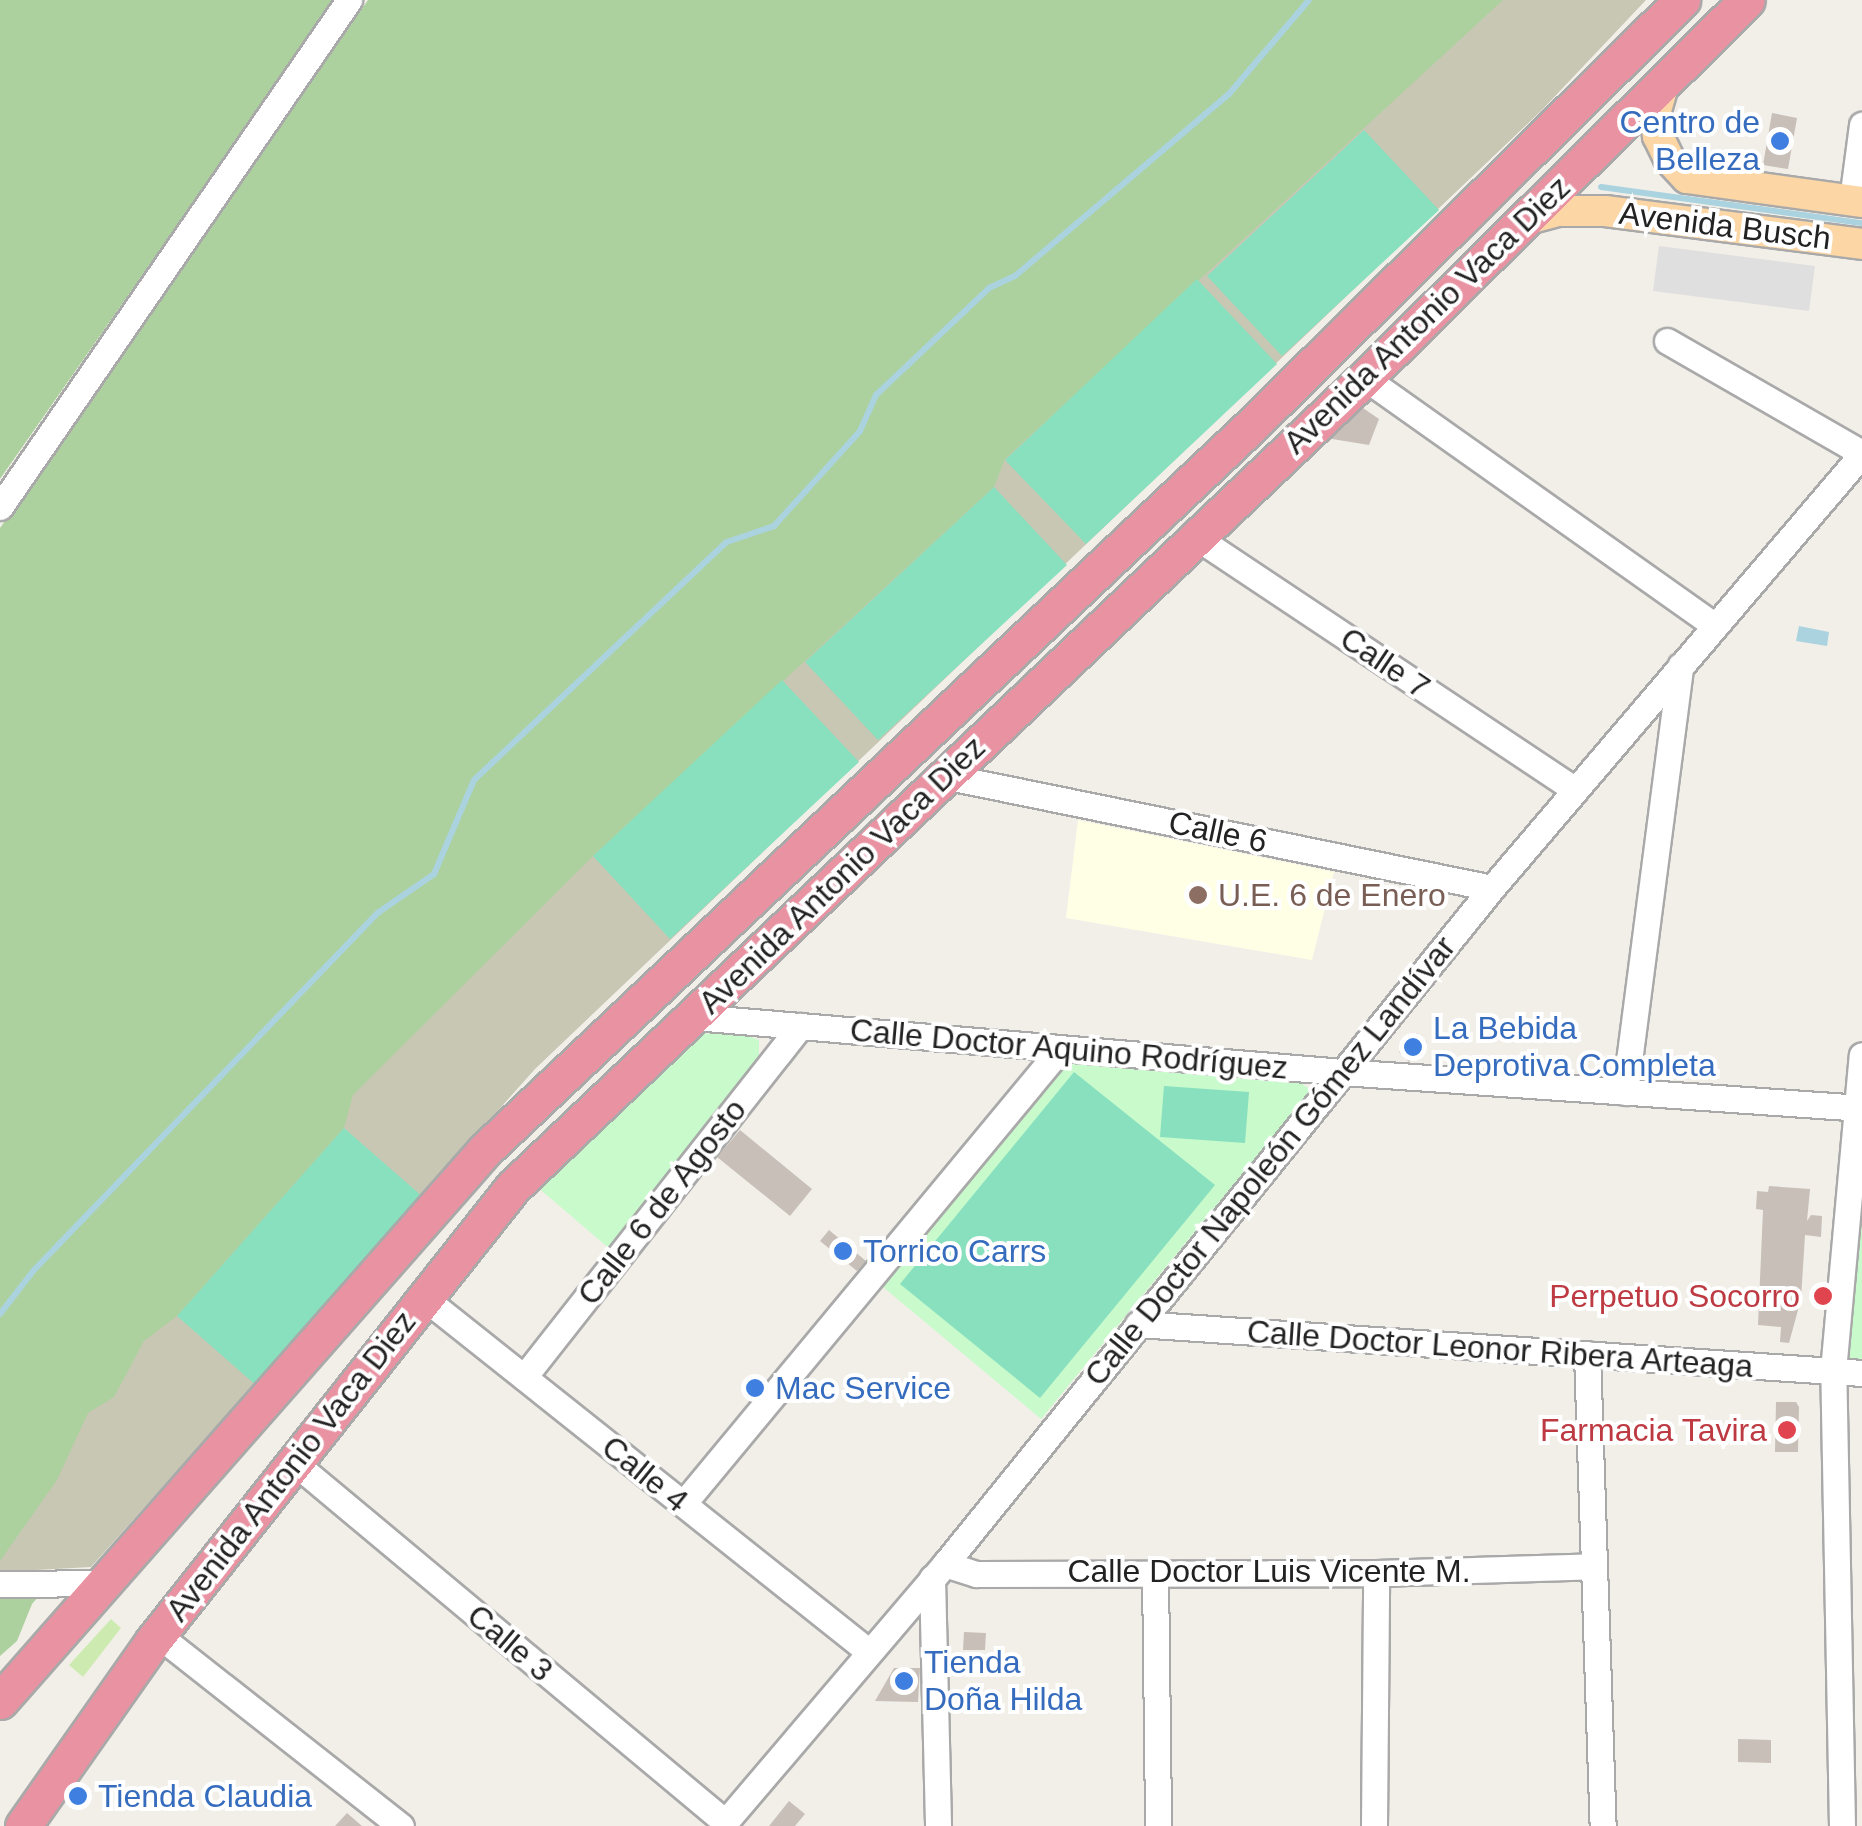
<!DOCTYPE html>
<meta charset="utf-8">
<style>
body{margin:0}
#map{position:relative;width:1862px;height:1826px;overflow:hidden;background:#f2efe9;font-family:Helvetica,sans-serif}
div>[style]{position:absolute}
.residential>*{inset:0;background:#e0dfdf}
.education>*{inset:0;background:#ffffe5}
.construction>*{inset:0;background:#c7c7b4}
.grass>*{inset:0;background:#cdebb0}
.forest>*{inset:0;background:#add19e}
.park>*{inset:0;background:#c8facc}
.pitch>*{inset:0;background:#88e0be}
.water>*{inset:0;background:#aad3df}
.stream>*{height:6px;margin:-3px;padding:0 3px;transform-origin:3px;border-radius:3px;background:#aad3df}
.building>*{inset:0;background:#c7bfb8}
.roads{filter:drop-shadow(2px 0 #a9a9a9) drop-shadow(-2px 0 #a9a9a9) drop-shadow(0 2px #a9a9a9) drop-shadow(0 -2px #a9a9a9)}
.minor>*{height:25px;margin:-12.5px;padding:0 12.5px;transform-origin:12.5px;border-radius:12.5px;background:#fff}
.major>*{height:30px;margin:-15px;padding:0 15px;transform-origin:15px;border-radius:15px;background:#fcd6a4}
.highway>*{height:35px;margin:-17.5px;padding:0 17.5px;transform-origin:17.5px;border-radius:17.5px;background:#e892a2}
.dots>*{width:28px;height:28px;translate:-50% -50%;box-sizing:border-box;border:5px solid #fff;border-radius:50%}
span{translate:-50% -50%;white-space:nowrap;text-align:center;line-height:1.15;-webkit-text-stroke:8px #fff;paint-order:stroke}
.shop-label{font-size:32px;color:#366cbe}
.right{translate:-100% -50%;text-align:right}
.left{translate:0 -50%;text-align:left}
.street-label{font-size:32px;color:#222}
.education-label{font-size:32px;color:#785e54}
.health-label{font-size:32px;color:#be3a42}
</style>
<div id="map">
<div class="residential">
<div style="clip-path:polygon(1659px 246px,1815px 266px,1809px 311px,1653px 291px)"></div>
</div>
<div class="education">
<div style="clip-path:polygon(1078px 820px,1334px 872px,1312px 960px,1066px 918px)"></div>
</div>
<div class="construction">
<div style="clip-path:polygon(1465px 0,1646px 0,1541px 111px,535px 1069px,91px 1567px,0 1572px,0 1545px,52px 1422px,329px 1080px)"></div>
</div>
<div class="grass">
<div style="clip-path:polygon(111px 1619px,121px 1628px,83px 1677px,69px 1665px)"></div>
</div>
<div class="forest">
<div style="clip-path:polygon(0 0,334px 0,0 479px)"></div>
<div style="clip-path:polygon(368px 0,1503px 0,1005px 459px,994px 487px,593px 856px,353px 1095px,344px 1128px,177px 1316px,144px 1341px,114px 1397px,88px 1413px,57px 1480px,0 1561px,0 528px)"></div>
<div style="clip-path:polygon(44px 1590px,32px 1604px,17px 1641px,0 1656px,0 1598px,4px 1593px)"></div>
</div>
<div class="park">
<div style="clip-path:polygon(737px 1032px,759px 1040px,759px 1055px,611px 1250px,536px 1186px,700px 1034px)"></div>
<div style="clip-path:polygon(1077px 1062px,1290px 1076px,1311px 1090px,1041px 1419px,883px 1287px,1058px 1071px)"></div>
<div style="clip-path:polygon(1862px 1131px,1862px 1361px,1851px 1360px,1842px 1352px)"></div>
</div>
<div class="pitch">
<div style="clip-path:polygon(1364px 130px,1439px 210px,1282px 356px,1207px 276px)"></div>
<div style="clip-path:polygon(1197px 279px,1277px 364px,1086px 544px,1005px 460px)"></div>
<div style="clip-path:polygon(994px 487px,1067px 565px,878px 740px,805px 662px)"></div>
<div style="clip-path:polygon(782px 680px,859px 762px,670px 939px,593px 856px)"></div>
<div style="clip-path:polygon(1074px 1072px,1215px 1185px,1040px 1398px,900px 1284px)"></div>
<div style="clip-path:polygon(1164px 1086px,1249px 1092px,1245px 1143px,1160px 1137px)"></div>
<div style="clip-path:polygon(344px 1128px,424px 1198px,257px 1386px,177px 1316px)"></div>
</div>
<div class="water">
<div style="clip-path:polygon(1799px 626px,1829px 632px,1827px 646px,1796px 641px)"></div>
</div>
<div class="stream">
<div style="left:1601px;top:187px;width:263px;rotate:7.9deg"></div>
<div style="left:0;top:1314px;width:56px;rotate:-52.3deg"></div>
<div style="left:34px;top:1270px;width:497px;rotate:-46.1deg"></div>
<div style="left:379px;top:912px;width:67px;rotate:-34.6deg"></div>
<div style="left:434px;top:874px;width:102px;rotate:-66.9deg"></div>
<div style="left:474px;top:780px;width:347px;rotate:-43.3deg"></div>
<div style="left:727px;top:542px;width:50px;rotate:-18.8deg"></div>
<div style="left:774px;top:526px;width:128px;rotate:-47.8deg"></div>
<div style="left:860px;top:431px;width:39px;rotate:-66deg"></div>
<div style="left:876px;top:395px;width:156px;rotate:-43.4deg"></div>
<div style="left:989px;top:288px;width:29px;rotate:-25deg"></div>
<div style="left:1015px;top:276px;width:281px;rotate:-40.4deg"></div>
<div style="left:1229px;top:94px;width:123px;rotate:-49.6deg"></div>
</div>
<div class="building">
<div style="clip-path:polygon(1772px 113px,1797px 118px,1788px 169px,1763px 165px)"></div>
<div style="clip-path:polygon(1363px 408px,1379px 419px,1369px 445px,1326px 438px)"></div>
<div style="clip-path:polygon(1417px 1033px,1427px 1042px,1409px 1062px,1399px 1052px)"></div>
<div style="clip-path:polygon(740px 1130px,812px 1189px,790px 1216px,717px 1157px)"></div>
<div style="clip-path:polygon(1769px 1186px,1810px 1189px,1807px 1221px,1811px 1215px,1822px 1216px,1821px 1237px,1805px 1235px,1801px 1299px,1789px 1343px,1780px 1342px,1781px 1327px,1758px 1325px,1763px 1210px,1756px 1209px,1757px 1191px,1768px 1192px)"></div>
<div style="clip-path:polygon(829px 1230px,866px 1261px,857px 1271px,820px 1241px)"></div>
<div style="clip-path:polygon(754px 1375px,766px 1385px,755px 1400px,743px 1391px)"></div>
<div style="clip-path:polygon(1776px 1402px,1796px 1402px,1799px 1407px,1798px 1452px,1775px 1452px)"></div>
<div style="clip-path:polygon(964px 1632px,986px 1633px,985px 1650px,963px 1650px)"></div>
<div style="clip-path:polygon(894px 1668px,920px 1668px,918px 1702px,875px 1701px)"></div>
<div style="clip-path:polygon(1738px 1739px,1771px 1740px,1771px 1763px,1738px 1762px)"></div>
<div style="clip-path:polygon(77px 1781px,92px 1793px,78px 1810px,63px 1798px)"></div>
<div style="clip-path:polygon(789px 1801px,805px 1814px,795px 1826px,769px 1826px)"></div>
<div style="clip-path:polygon(347px 1813px,362px 1826px,335px 1826px)"></div>
</div>
<div class="roads">
<div class="minor">
<div style="left:1852px;top:200px;width:76px;rotate:-82.4deg"></div>
<div style="left:1667px;top:341px;width:225px;rotate:29.9deg"></div>
<div style="left:1365px;top:378px;width:429px;rotate:35.3deg"></div>
<div style="left:0;top:507px;width:616px;rotate:-55.46deg"></div>
<div style="left:1196px;top:537px;width:456px;rotate:33.7deg"></div>
<div style="left:944px;top:776px;width:559px;rotate:11.55deg"></div>
<div style="left:694px;top:1017px;width:650px;rotate:4.85deg"></div>
<div style="left:1342px;top:1072px;width:521px;rotate:3.96deg"></div>
<div style="left:1625px;top:1092px;width:430px;rotate:-82.6deg"></div>
<div style="left:423px;top:1297px;width:569px;rotate:38.5deg"></div>
<div style="left:1138px;top:1324px;width:726px;rotate:3.87deg"></div>
<div style="left:1587px;top:1354px;width:472px;rotate:88.1deg"></div>
<div style="left:524px;top:1377px;width:447px;rotate:-51.8deg"></div>
<div style="left:296px;top:1464px;width:559px;rotate:39.84deg"></div>
<div style="left:683px;top:1504px;width:592px;rotate:-50.34deg"></div>
<div style="left:945px;top:1564px;width:33px;rotate:18deg"></div>
<div style="left:976px;top:1574px;width:400px;rotate:-0.1deg"></div>
<div style="left:1376px;top:1573px;width:218px;rotate:-1.8deg"></div>
<div style="left:1155px;top:1572px;width:254px;rotate:89.3deg"></div>
<div style="left:932px;top:1578px;width:248px;rotate:88.6deg"></div>
<div style="left:0;top:1584px;width:106px;rotate:-0.5deg"></div>
<div style="left:158px;top:1635px;width:309px;rotate:38.2deg"></div>
<div style="left:722px;top:1826px;width:344px;rotate:-49.6deg"></div>
<div style="left:945px;top:1564px;width:870px;rotate:-51.02deg"></div>
<div style="left:1492px;top:888px;width:570px;rotate:-49.55deg"></div>
<div style="left:1374px;top:1826px;width:253px;rotate:-89.5deg"></div>
<div style="left:1842px;top:1826px;width:455px;rotate:-91.1deg"></div>
<div style="left:1833px;top:1371px;width:317px;rotate:-84.8deg"></div>
</div>
<div class="major">
<div style="left:1663px;top:86px;width:25px;rotate:106deg"></div>
<div style="left:1656px;top:110px;width:26px;rotate:86deg"></div>
<div style="left:1658px;top:136px;width:25px;rotate:64deg"></div>
<div style="left:1669px;top:159px;width:26px;rotate:47deg"></div>
<div style="left:1687px;top:178px;width:177px;rotate:7.8deg"></div>
<div style="left:1528px;top:219px;width:30px;rotate:-15deg"></div>
<div style="left:1557px;top:211px;width:48px"></div>
<div style="left:1605px;top:211px;width:259px;rotate:7.3deg"></div>
</div>
<div class="highway">
<div style="left:0;top:1701px;width:734px;rotate:-48.65deg"></div>
<div style="left:485px;top:1150px;width:1055px;rotate:-43.39deg"></div>
<div style="left:1252px;top:425px;width:605px;rotate:-44.66deg"></div>
<div style="left:23px;top:1826px;width:226px;rotate:-54.9deg"></div>
<div style="left:153px;top:1641px;width:579px;rotate:-51.59deg"></div>
<div style="left:513px;top:1187px;width:1175px;rotate:-43.52deg"></div>
<div style="left:1365px;top:378px;width:537px;rotate:-44.7deg"></div>
</div>
</div>
<div class="dots">
<div style="left:1780px;top:141px;background:#3f7fe0"></div>
<div style="left:1198px;top:895px;background:#8d6e63"></div>
<div style="left:1413px;top:1047px;background:#3f7fe0"></div>
<div style="left:843px;top:1251px;background:#3f7fe0"></div>
<div style="left:1823px;top:1296px;background:#e0444e"></div>
<div style="left:755px;top:1388px;background:#3f7fe0"></div>
<div style="left:1787px;top:1430px;background:#e0444e"></div>
<div style="left:904px;top:1681px;background:#3f7fe0"></div>
<div style="left:78px;top:1796px;background:#3f7fe0"></div>
</div>
<div class="shop-label">
<span class="right" style="left:1760px;top:141px">Centro de<br>Belleza</span>
<span class="left" style="left:1433px;top:1047px">La Bebida<br>Deprotiva Completa</span>
<span class="left" style="left:863px;top:1251px">Torrico Carrs</span>
<span class="left" style="left:775px;top:1388px">Mac Service</span>
<span class="left" style="left:924px;top:1681px">Tienda<br>Doña Hilda</span>
<span class="left" style="left:98px;top:1796px">Tienda Claudia</span>
</div>
<div class="street-label">
<span style="left:1725px;top:226px;rotate:7deg">Avenida Busch</span>
<span style="left:1427px;top:315px;rotate:-44deg">Avenida Antonio Vaca Diez</span>
<span style="left:1385px;top:663px;rotate:34deg">Calle 7</span>
<span style="left:1218px;top:832px;rotate:12deg">Calle 6</span>
<span style="left:842px;top:875px;rotate:-44deg">Avenida Antonio Vaca Diez</span>
<span style="left:1069px;top:1049px;rotate:5deg">Calle Doctor Aquino Rodríguez</span>
<span style="left:1270px;top:1161px;rotate:-51deg">Calle Doctor Napoleón Gómez Landívar</span>
<span style="left:662px;top:1202px;rotate:-52deg">Calle 6 de Agosto</span>
<span style="left:1500px;top:1349px;rotate:4deg">Calle Doctor Leonor Ribera Arteaga</span>
<span style="left:291px;top:1466px;rotate:-52deg">Avenida Antonio Vaca Diez</span>
<span style="left:645px;top:1474px;rotate:39deg">Calle 4</span>
<span style="left:1269px;top:1571px">Calle Doctor Luis Vicente M.</span>
<span style="left:510px;top:1643px;rotate:40deg">Calle 3</span>
</div>
<div class="education-label">
<span class="left" style="left:1218px;top:895px">U.E. 6 de Enero</span>
</div>
<div class="health-label">
<span class="right" style="left:1800px;top:1296px">Perpetuo Socorro</span>
<span class="right" style="left:1767px;top:1430px">Farmacia Tavira</span>
</div>
</div>
